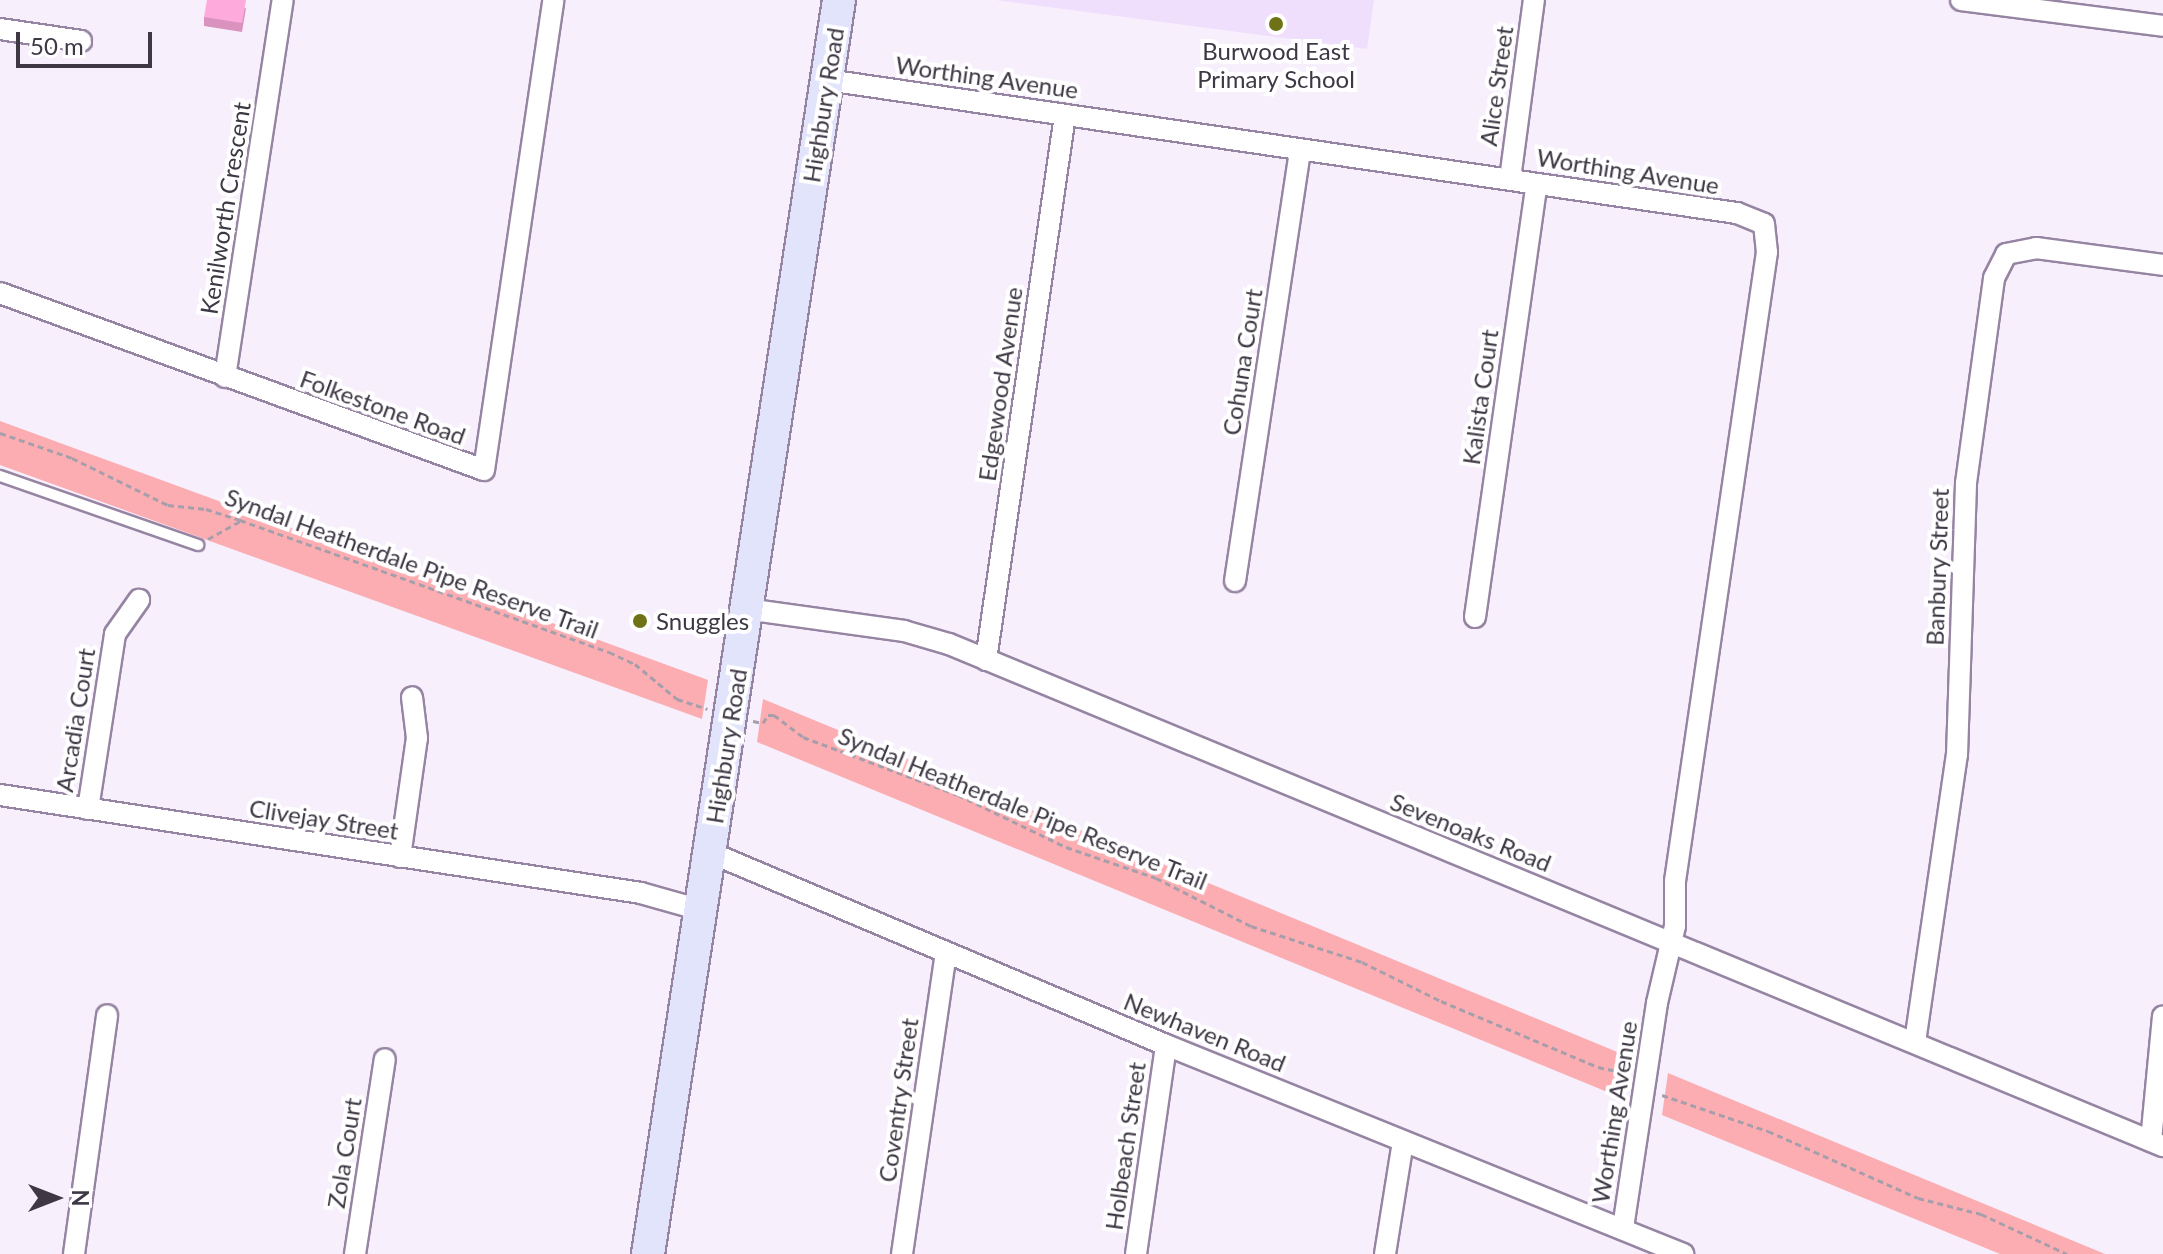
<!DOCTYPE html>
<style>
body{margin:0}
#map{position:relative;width:2163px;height:1254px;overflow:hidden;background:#f7effc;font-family:Lato,sans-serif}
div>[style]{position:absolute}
.built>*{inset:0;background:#f0defd}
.green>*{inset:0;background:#fbadb2}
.path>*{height:3px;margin-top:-1.5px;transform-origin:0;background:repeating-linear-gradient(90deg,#a69eab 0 6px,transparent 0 10px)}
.roads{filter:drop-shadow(2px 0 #9685a2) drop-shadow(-2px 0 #9685a2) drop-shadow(0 2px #9685a2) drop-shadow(0 -2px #9685a2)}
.service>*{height:10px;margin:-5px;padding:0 5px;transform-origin:5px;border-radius:5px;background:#fff}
.minor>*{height:20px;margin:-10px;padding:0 10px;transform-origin:10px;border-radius:10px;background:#fff}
.primary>*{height:32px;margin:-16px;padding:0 16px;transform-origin:16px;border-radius:16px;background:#e1e4fa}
.wall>*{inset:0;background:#da92be}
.building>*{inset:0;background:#feaadd}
.dots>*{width:22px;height:22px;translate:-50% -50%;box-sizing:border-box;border:4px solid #fff;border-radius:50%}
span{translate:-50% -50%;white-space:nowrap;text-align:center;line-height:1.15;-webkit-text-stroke:8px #fff;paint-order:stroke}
.poi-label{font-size:24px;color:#3e3744}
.left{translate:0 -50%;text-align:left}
.street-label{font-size:24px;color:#3e3744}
.north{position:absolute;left:16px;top:1158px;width:80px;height:80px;-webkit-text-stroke:6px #fff;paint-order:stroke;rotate:90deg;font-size:22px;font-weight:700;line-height:32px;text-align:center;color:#3e3744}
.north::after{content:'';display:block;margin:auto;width:28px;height:36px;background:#3e3744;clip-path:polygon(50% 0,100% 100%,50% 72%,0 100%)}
.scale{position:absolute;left:16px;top:32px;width:136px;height:36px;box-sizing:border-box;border:4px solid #3e3744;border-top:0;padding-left:10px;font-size:24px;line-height:28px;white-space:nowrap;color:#3e3744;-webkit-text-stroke:6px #fff;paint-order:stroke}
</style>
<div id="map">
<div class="built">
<div style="clip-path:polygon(996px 0,1374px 0,1367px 49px)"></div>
</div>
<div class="green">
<div style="clip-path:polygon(0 421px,708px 680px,702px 719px,0 465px)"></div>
<div style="clip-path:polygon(763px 699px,1627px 1056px,1622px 1098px,757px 742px)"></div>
<div style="clip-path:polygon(1668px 1073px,2105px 1254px,2000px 1254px,1662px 1115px)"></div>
</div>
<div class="path">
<div style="left:0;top:433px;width:76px;rotate:19.1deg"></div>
<div style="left:72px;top:458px;width:107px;rotate:26.1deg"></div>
<div style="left:168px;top:505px;width:38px;rotate:6deg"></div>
<div style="left:206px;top:509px;width:36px;rotate:18deg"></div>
<div style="left:240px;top:520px;width:392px;rotate:19.7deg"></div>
<div style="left:609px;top:652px;width:29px;rotate:25deg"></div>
<div style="left:635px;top:664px;width:55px;rotate:39.8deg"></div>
<div style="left:677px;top:699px;width:32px;rotate:18deg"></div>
<div style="left:208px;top:539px;width:37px;rotate:-29deg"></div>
<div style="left:753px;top:721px;width:10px;rotate:11deg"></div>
<div style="left:763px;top:723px;width:9px;rotate:-58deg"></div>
<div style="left:768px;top:715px;width:6px"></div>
<div style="left:774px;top:715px;width:36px;rotate:37deg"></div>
<div style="left:803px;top:737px;width:165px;rotate:20.5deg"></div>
<div style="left:958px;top:795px;width:120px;rotate:25.7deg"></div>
<div style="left:1066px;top:847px;width:95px;rotate:19deg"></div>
<div style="left:1156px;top:878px;width:106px;rotate:26.8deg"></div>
<div style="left:1251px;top:926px;width:117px;rotate:18deg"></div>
<div style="left:1362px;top:962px;width:88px;rotate:26.3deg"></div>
<div style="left:1441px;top:1001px;width:170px;rotate:22.8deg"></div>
<div style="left:1598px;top:1067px;width:19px;rotate:12deg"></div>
<div style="left:1617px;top:1071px;width:9px;rotate:-36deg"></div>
<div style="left:1624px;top:1066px;width:6px;rotate:9deg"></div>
<div style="left:1662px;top:1095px;width:112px;rotate:18.8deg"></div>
<div style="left:1768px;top:1131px;width:164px;rotate:24.1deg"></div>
<div style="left:1918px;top:1198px;width:65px;rotate:14.3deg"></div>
<div style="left:1981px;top:1214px;width:95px;rotate:24.9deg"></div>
</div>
<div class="roads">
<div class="service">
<div style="left:0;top:476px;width:210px;rotate:19.2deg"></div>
</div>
<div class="minor">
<div style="left:1961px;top:0;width:204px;rotate:7.3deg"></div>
<div style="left:0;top:29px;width:82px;rotate:8.4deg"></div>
<div style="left:827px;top:80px;width:920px;rotate:8.32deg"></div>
<div style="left:1737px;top:213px;width:29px;rotate:22deg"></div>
<div style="left:1764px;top:224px;width:28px;rotate:84deg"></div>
<div style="left:1767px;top:252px;width:636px;rotate:98.32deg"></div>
<div style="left:1675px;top:881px;width:45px;rotate:90deg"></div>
<div style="left:1675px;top:926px;width:79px;rotate:103.2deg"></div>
<div style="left:1657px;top:1003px;width:229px;rotate:98.6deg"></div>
<div style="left:1510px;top:179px;width:181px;rotate:-82.4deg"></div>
<div style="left:0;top:293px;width:515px;rotate:20.09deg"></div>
<div style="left:484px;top:470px;width:475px;rotate:-81.6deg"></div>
<div style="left:225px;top:377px;width:381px;rotate:-81.3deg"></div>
<div style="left:1235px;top:581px;width:435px;rotate:-81.4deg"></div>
<div style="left:746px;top:609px;width:160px;rotate:7.9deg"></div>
<div style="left:904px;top:631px;width:47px;rotate:16.1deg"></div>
<div style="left:949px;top:644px;width:1314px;rotate:22.47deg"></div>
<div style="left:1475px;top:617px;width:437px;rotate:-81.9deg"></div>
<div style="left:986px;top:660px;width:551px;rotate:-81.75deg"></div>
<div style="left:0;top:795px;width:648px;rotate:8.69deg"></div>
<div style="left:641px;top:893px;width:62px;rotate:15.8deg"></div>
<div style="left:88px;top:809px;width:177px;rotate:-81.2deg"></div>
<div style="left:115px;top:634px;width:42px;rotate:-54.8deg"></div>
<div style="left:709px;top:852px;width:496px;rotate:22.9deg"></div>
<div style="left:1166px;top:1045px;width:558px;rotate:22.01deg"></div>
<div style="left:400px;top:857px;width:120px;rotate:-81.9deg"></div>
<div style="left:417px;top:738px;width:41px;rotate:-97deg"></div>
<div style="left:1915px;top:1042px;width:290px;rotate:-81.7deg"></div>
<div style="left:1957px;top:755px;width:272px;rotate:-88.1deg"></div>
<div style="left:1966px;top:483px;width:207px;rotate:-82.2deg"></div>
<div style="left:1994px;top:278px;width:27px;rotate:-63deg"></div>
<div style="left:2006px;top:254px;width:31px;rotate:-11deg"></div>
<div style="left:2036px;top:248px;width:128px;rotate:7.6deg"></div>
<div style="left:2151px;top:1141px;width:125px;rotate:-84.5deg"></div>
<div style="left:74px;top:1254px;width:241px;rotate:-82.1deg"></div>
<div style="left:355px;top:1254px;width:197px;rotate:-81.3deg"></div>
<div style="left:902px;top:1254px;width:304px;rotate:-81.7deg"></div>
<div style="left:1136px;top:1254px;width:211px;rotate:-81.8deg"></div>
<div style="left:1385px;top:1254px;width:113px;rotate:-80.9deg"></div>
</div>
<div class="primary">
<div style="left:648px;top:1254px;width:1268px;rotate:-81.34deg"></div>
</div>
</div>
<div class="wall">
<div style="clip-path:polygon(246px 8px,242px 32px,204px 26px,204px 17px)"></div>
</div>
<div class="building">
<div style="clip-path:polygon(207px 0,246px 0,242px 23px,204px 17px)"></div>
</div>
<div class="dots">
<div style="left:1276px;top:24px;background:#6f7217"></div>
<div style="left:640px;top:621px;background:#6f7217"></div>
</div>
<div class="poi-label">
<span style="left:1276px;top:65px">Burwood East<br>Primary School</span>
<span class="left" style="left:656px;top:621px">Snuggles</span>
</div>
<div class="street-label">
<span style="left:987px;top:77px;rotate:8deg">Worthing Avenue</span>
<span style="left:1496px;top:86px;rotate:-82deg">Alice Street</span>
<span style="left:823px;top:105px;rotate:-81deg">Highbury Road</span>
<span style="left:1628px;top:171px;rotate:9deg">Worthing Avenue</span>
<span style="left:225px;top:208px;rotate:-81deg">Kenilworth Crescent</span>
<span style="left:1242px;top:362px;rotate:-81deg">Cohuna Court</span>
<span style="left:1000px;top:384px;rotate:-82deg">Edgewood Avenue</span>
<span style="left:1480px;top:397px;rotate:-82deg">Kalista Court</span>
<span style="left:383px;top:407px;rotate:20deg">Folkestone Road</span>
<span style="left:412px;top:563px;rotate:20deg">Syndal Heatherdale Pipe Reserve Trail</span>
<span style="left:1937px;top:567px;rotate:-88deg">Banbury Street</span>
<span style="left:75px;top:720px;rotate:-81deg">Arcadia Court</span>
<span style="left:726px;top:746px;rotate:-81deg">Highbury Road</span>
<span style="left:1023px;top:808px;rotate:22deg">Syndal Heatherdale Pipe Reserve Trail</span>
<span style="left:324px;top:819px;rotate:9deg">Clivejay Street</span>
<span style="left:1471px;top:832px;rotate:22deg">Sevenoaks Road</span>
<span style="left:1205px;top:1032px;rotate:22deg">Newhaven Road</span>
<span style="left:898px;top:1100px;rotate:-82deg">Coventry Street</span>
<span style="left:1614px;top:1112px;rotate:-81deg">Worthing Avenue</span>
<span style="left:1125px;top:1146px;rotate:-82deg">Holbeach Street</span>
<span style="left:344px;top:1153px;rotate:-81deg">Zola Court</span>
</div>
<div class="north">N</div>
<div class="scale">50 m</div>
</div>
